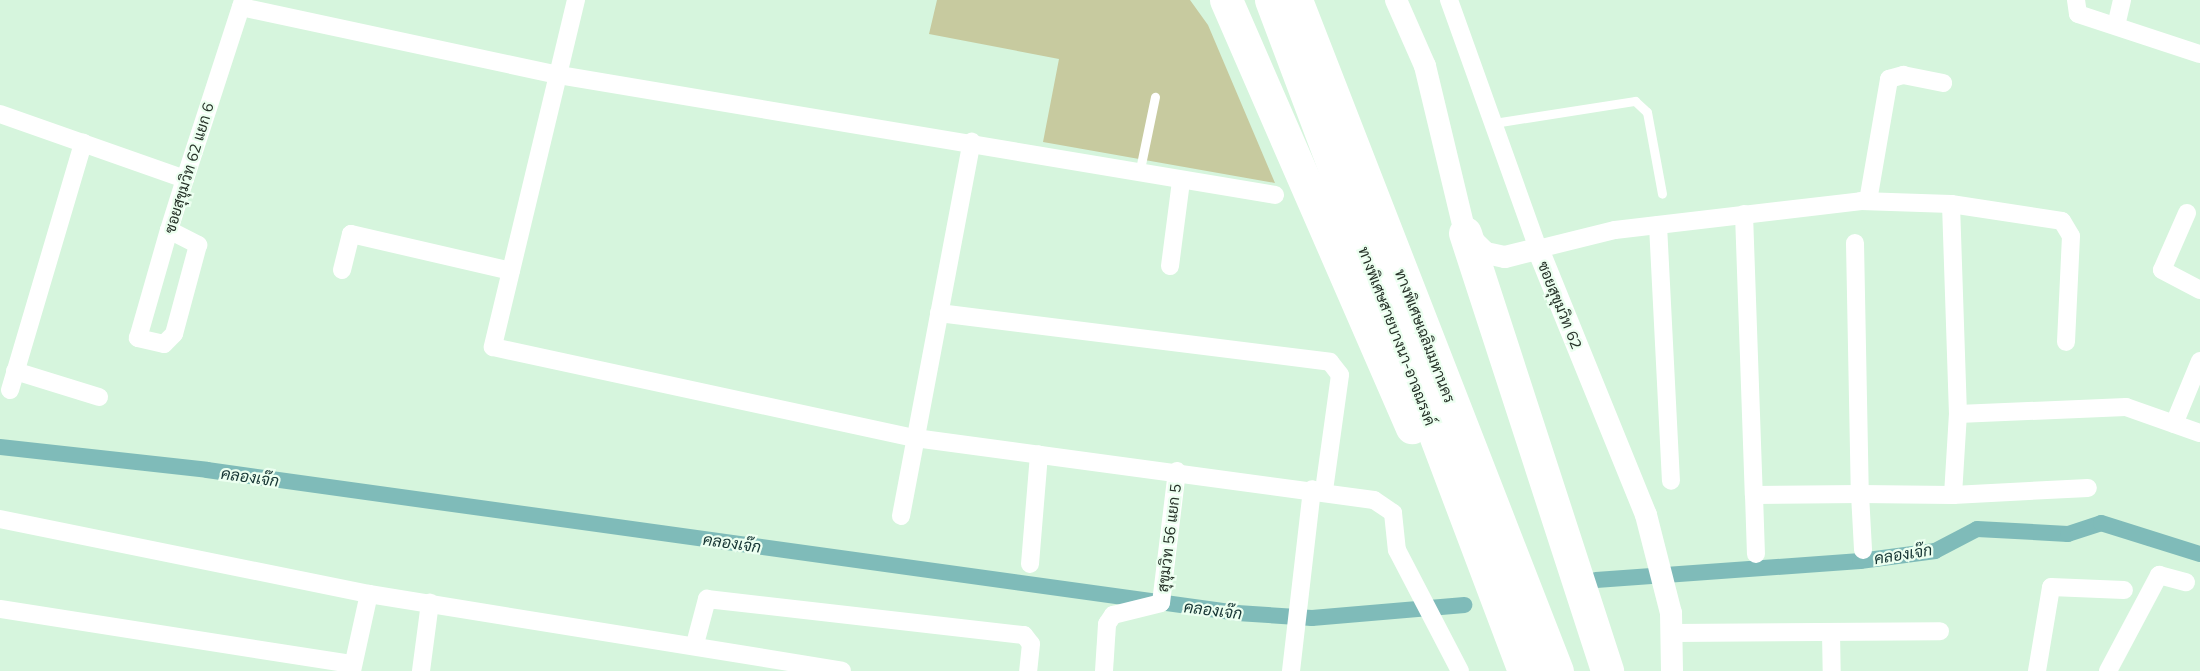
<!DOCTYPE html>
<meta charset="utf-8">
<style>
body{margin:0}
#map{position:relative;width:2200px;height:671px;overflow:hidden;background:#d6f5dd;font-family:Mulish,Sarabun,sans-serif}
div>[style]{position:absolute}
.green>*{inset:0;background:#c7ca9f}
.canal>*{height:16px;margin:-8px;padding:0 8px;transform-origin:8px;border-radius:8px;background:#7fbbb9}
.service>*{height:9px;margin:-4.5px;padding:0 4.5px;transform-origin:4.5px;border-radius:4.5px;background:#fff}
.minor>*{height:18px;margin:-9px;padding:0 9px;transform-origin:9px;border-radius:9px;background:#fff}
.tertiary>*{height:22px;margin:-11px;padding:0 11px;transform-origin:11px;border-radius:11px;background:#fff}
.motorway>*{height:33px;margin:-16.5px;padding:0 16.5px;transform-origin:16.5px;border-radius:16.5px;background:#fff}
span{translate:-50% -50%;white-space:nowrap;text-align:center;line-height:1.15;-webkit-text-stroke:4.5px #ecfff0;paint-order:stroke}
.street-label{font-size:15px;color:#253127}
.water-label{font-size:16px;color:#163534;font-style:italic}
</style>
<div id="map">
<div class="green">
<div style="clip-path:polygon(937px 0,1190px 0,1208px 25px,1275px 183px,1043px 142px,1059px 59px,929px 34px)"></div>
</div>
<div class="canal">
<div style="left:0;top:447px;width:208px;rotate:6.3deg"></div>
<div style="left:207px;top:470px;width:1040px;rotate:7.9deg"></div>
<div style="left:1237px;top:613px;width:75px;rotate:3.8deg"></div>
<div style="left:1312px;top:618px;width:153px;rotate:-4.9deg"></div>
<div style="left:1596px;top:580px;width:265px;rotate:-4.1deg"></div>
<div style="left:1860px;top:561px;width:76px;rotate:-7.6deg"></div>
<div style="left:1935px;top:551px;width:47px;rotate:-27.6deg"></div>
<div style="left:1977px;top:529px;width:91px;rotate:3.1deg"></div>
<div style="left:2068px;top:534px;width:35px;rotate:-18deg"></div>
<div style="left:2101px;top:523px;width:104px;rotate:17.4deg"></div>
</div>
<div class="service">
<div style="left:1494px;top:123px;width:143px;rotate:-8.9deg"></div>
<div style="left:1635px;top:101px;width:16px;rotate:43deg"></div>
<div style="left:1647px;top:112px;width:83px;rotate:79.6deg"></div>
<div style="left:1139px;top:174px;width:79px;rotate:-78.3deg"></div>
</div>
<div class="minor">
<div style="left:576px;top:0;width:357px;rotate:103.5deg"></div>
<div style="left:493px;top:347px;width:432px;rotate:12.2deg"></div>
<div style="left:915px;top:438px;width:463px;rotate:7.7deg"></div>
<div style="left:1374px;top:500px;width:23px;rotate:34deg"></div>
<div style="left:1393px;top:513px;width:37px;rotate:84deg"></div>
<div style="left:1397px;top:550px;width:136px;rotate:62.5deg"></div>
<div style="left:1449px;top:0;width:264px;rotate:70.3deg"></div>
<div style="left:1538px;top:249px;width:79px;rotate:-13.9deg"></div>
<div style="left:1615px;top:230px;width:248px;rotate:-6.7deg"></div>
<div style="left:1861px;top:201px;width:90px;rotate:1.9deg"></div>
<div style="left:1951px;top:204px;width:112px;rotate:8.7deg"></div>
<div style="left:2062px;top:221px;width:17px;rotate:59deg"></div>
<div style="left:2071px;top:236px;width:106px;rotate:92.7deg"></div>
<div style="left:2076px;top:0;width:14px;rotate:82deg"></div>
<div style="left:2078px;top:14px;width:128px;rotate:18.2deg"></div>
<div style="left:241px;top:7px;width:325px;rotate:12.1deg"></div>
<div style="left:559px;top:75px;width:726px;rotate:9.51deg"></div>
<div style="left:2116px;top:26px;width:27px;rotate:-77deg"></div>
<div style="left:0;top:114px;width:196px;rotate:19.4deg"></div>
<div style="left:1868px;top:201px;width:124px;rotate:-80.2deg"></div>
<div style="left:1889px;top:79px;width:15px;rotate:-16deg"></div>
<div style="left:1903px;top:75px;width:41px;rotate:11.3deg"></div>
<div style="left:1951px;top:204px;width:210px;rotate:88.1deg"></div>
<div style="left:2187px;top:213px;width:62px;rotate:113.7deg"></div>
<div style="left:2162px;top:270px;width:43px;rotate:27.8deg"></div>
<div style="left:1744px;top:214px;width:281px;rotate:88deg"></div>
<div style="left:1754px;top:495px;width:106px;rotate:-0.5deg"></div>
<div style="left:1860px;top:494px;width:56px;rotate:86.9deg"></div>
<div style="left:1658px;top:225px;width:256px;rotate:87.1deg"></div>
<div style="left:169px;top:230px;width:33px;rotate:27deg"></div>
<div style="left:198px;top:245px;width:92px;rotate:105.1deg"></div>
<div style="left:174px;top:334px;width:14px;rotate:135deg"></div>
<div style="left:164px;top:344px;width:27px;rotate:-167deg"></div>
<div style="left:138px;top:338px;width:112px;rotate:-74deg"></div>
<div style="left:169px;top:230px;width:53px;rotate:-72.6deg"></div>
<div style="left:185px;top:179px;width:188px;rotate:-72deg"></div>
<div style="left:1855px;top:243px;width:251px;rotate:88.9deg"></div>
<div style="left:1860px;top:494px;width:93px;rotate:0.6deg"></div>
<div style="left:1953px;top:495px;width:81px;rotate:-86.5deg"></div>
<div style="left:1958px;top:414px;width:168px;rotate:-2.4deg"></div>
<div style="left:2126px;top:407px;width:78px;rotate:19.4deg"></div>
<div style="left:1170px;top:266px;width:86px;rotate:-82.6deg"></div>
<div style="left:342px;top:270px;width:37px;rotate:-76deg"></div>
<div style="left:351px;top:234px;width:164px;rotate:13deg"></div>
<div style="left:939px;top:313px;width:394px;rotate:7.1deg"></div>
<div style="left:1330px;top:362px;width:16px;rotate:52deg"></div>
<div style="left:1340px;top:375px;width:117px;rotate:97.9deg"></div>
<div style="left:15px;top:371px;width:88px;rotate:17.2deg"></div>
<div style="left:10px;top:390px;width:258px;rotate:-73.5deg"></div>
<div style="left:2174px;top:424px;width:68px;rotate:-67.6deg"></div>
<div style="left:1754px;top:495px;width:59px;rotate:88.1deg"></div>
<div style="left:1953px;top:495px;width:135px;rotate:-3deg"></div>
<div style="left:901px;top:516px;width:381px;rotate:-79.3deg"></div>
<div style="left:0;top:519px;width:377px;rotate:11.5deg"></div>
<div style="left:369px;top:594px;width:479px;rotate:9.2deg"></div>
<div style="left:1030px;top:564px;width:110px;rotate:-85.3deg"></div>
<div style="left:0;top:609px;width:357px;rotate:8.9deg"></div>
<div style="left:1831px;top:632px;width:39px;rotate:89deg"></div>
<div style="left:1673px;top:633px;width:267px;rotate:-0.4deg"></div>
<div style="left:695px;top:644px;width:47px;rotate:-75.1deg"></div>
<div style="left:707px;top:599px;width:319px;rotate:6.5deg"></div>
<div style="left:1024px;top:635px;width:11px;rotate:52deg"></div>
<div style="left:1031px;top:644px;width:27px;rotate:96deg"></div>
<div style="left:352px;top:671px;width:79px;rotate:-77.6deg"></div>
<div style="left:421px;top:671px;width:69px;rotate:-82.5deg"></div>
<div style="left:1104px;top:671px;width:47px;rotate:-86.3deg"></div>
<div style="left:1107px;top:624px;width:11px;rotate:-56deg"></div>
<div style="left:1113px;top:615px;width:49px;rotate:-14deg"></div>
<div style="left:1161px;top:603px;width:133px;rotate:-83.1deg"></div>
<div style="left:1291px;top:671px;width:183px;rotate:-83.4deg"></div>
<div style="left:2037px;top:671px;width:85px;rotate:-80.5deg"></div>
<div style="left:2051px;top:587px;width:73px;rotate:2.4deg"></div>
<div style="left:2108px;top:671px;width:109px;rotate:-62deg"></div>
<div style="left:2159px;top:575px;width:28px;rotate:15deg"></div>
</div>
<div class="tertiary">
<div style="left:1396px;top:0;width:72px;rotate:66.3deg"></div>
<div style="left:1425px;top:66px;width:172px;rotate:76.5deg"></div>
<div style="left:1465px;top:233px;width:29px;rotate:44deg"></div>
<div style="left:1486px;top:253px;width:19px;rotate:12deg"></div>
<div style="left:1505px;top:257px;width:34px;rotate:-14deg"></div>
<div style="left:1538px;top:249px;width:287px;rotate:67.9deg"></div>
<div style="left:1646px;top:515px;width:101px;rotate:75.7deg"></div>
<div style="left:1671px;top:613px;width:58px;rotate:89deg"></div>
</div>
<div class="motorway">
<div style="left:1226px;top:0;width:466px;rotate:66.5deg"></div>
<div style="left:1271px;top:0;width:717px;rotate:69.34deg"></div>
<div style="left:1296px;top:0;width:720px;rotate:68.75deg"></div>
<div style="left:1465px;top:233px;width:460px;rotate:72deg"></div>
</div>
<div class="street-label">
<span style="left:189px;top:168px;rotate:-73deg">ซอยสุขุมวิท 62 แยก 6</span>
<span style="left:1560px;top:305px;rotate:68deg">ซอยสุขุมวิท 62</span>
<span style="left:1397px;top:336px;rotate:69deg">ทางพิเศษสายบางนา-อาจณรงค์</span>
<span style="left:1425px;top:336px;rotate:69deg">ทางพิเศษเฉลิมมหานคร</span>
<span style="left:1169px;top:538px;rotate:-83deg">สุขุมวิท 56 แยก 5</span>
</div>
<div class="water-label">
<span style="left:250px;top:477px;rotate:8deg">คลองเจ๊ก</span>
<span style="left:732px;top:543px;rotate:8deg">คลองเจ๊ก</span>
<span style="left:1903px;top:554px;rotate:-9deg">คลองเจ๊ก</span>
<span style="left:1213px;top:610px;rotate:7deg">คลองเจ๊ก</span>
</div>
</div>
